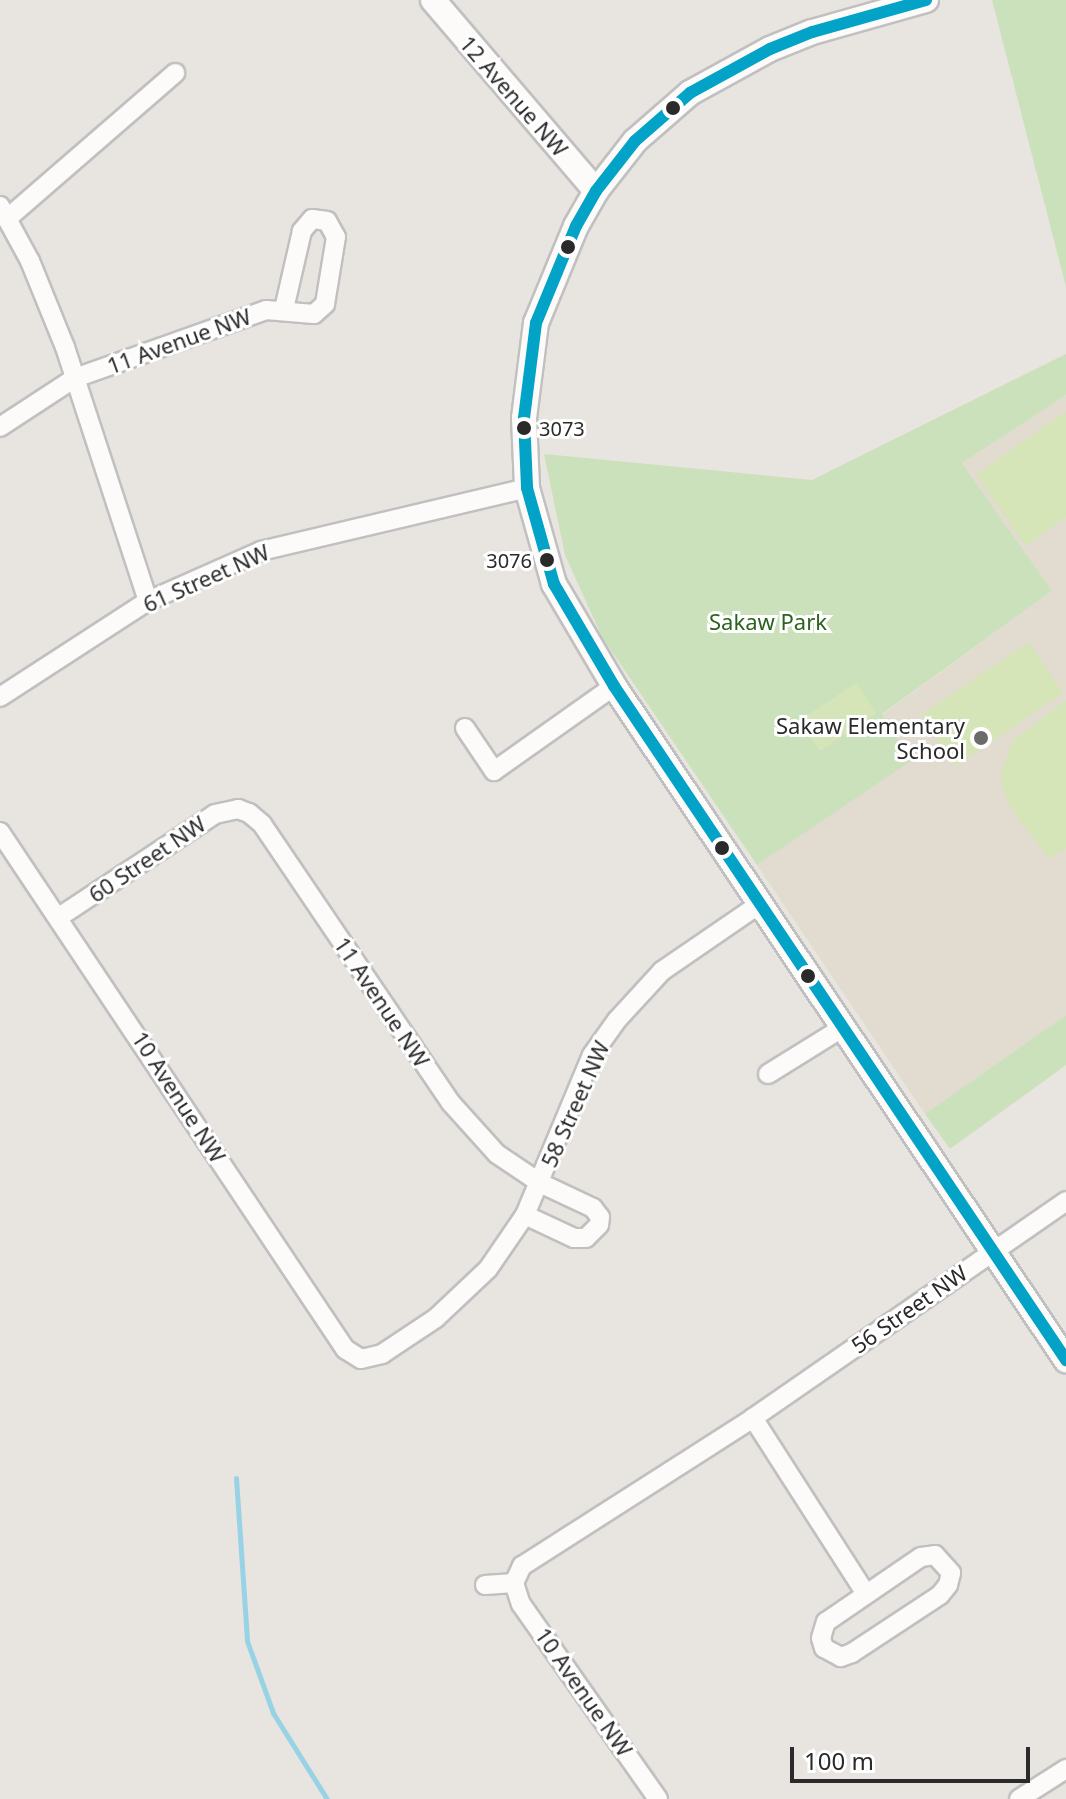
<!DOCTYPE html>
<style>
body{margin:0}
#map{position:relative;width:1066px;height:1799px;overflow:hidden;background:#e8e4e0;font-family:"Noto Sans",sans-serif}
div>[style]{position:absolute}
.education>*{inset:0;background:#e2dbcf}
.green>*{inset:0;background:#cbe1bb}
.pitch>*{inset:0;background:#d5e5b8}
.stream>*{height:5px;margin:-2.5px;padding:0 2.5px;transform-origin:2.5px;border-radius:2.5px;background:#98d2e5}
.roads{filter:drop-shadow(2px 0 #c1c0c1) drop-shadow(-2px 0 #c1c0c1) drop-shadow(0 2px #c1c0c1) drop-shadow(0 -2px #c1c0c1)}
.street>*{height:18px;margin:-9px;padding:0 9px;transform-origin:9px;border-radius:9px;background:#fcfbfa}
.secondary>*{height:24px;margin:-12px;padding:0 12px;transform-origin:12px;border-radius:12px;background:#fcfbfa}
.bus-1>*{height:12px;margin:-6px;padding:0 6px;transform-origin:6px;border-radius:6px;background:#02a3c6}
.dots>*{width:22px;height:22px;translate:-50% -50%;box-sizing:border-box;border:4px solid #fff;border-radius:50%}
span{translate:-50% -50%;white-space:nowrap;text-align:center;line-height:1.15;-webkit-text-stroke:6px #fff;paint-order:stroke}
.bus-label{font-size:20px;color:#2a2a2a}
.left{translate:0 -50%;text-align:left}
.right{translate:-100% -50%;text-align:right}
.street-label{font-size:22px;color:#2a2a2a}
.park-label{font-size:22px;color:#2d621e}
.poi-label{font-size:22px;color:#2a2a2a}
.scale{position:absolute;left:790px;top:1747px;width:240px;height:36px;box-sizing:border-box;border:4px solid #2a2a2a;border-top:0;padding-left:10px;font-size:24px;line-height:28px;white-space:nowrap;color:#2a2a2a;-webkit-text-stroke:6px #fff;paint-order:stroke}
</style>
<div id="map">
<div class="education">
<div style="clip-path:polygon(1066px 395px,1066px 1015px,925px 1114px,757px 865px,910px 761px,882px 715px,1052px 591px,962px 463px)"></div>
</div>
<div class="green">
<div style="clip-path:polygon(992px 0,1066px 0,1066px 287px,1058px 256px)"></div>
<div style="clip-path:polygon(1066px 354px,1066px 395px,962px 463px,1052px 591px,882px 714px,911px 761px,757px 865px,602px 637px,565px 555px,544px 454px,812px 480px)"></div>
<div style="clip-path:polygon(1066px 1015px,1066px 1065px,950px 1149px,925px 1114px)"></div>
</div>
<div class="pitch">
<div style="clip-path:polygon(1066px 411px,1066px 517px,1026px 546px,976px 475px)"></div>
<div style="clip-path:polygon(1029px 642px,1063px 693px,955px 766px,921px 715px)"></div>
<div style="clip-path:polygon(856px 683px,876px 713px,820px 751px,799px 721px)"></div>
<div style="clip-path:polygon(1066px 700px,1066px 848px,1049px 859px,1008px 804px,1000px 775px,1013px 740px)"></div>
</div>
<div class="stream">
<div style="left:236px;top:1478px;width:163px;rotate:86.1deg"></div>
<div style="left:247px;top:1641px;width:77px;rotate:70.1deg"></div>
<div style="left:273px;top:1713px;width:102px;rotate:57.9deg"></div>
</div>
<div class="roads">
<div class="street">
<div style="left:0;top:206px;width:63px;rotate:61.4deg"></div>
<div style="left:30px;top:261px;width:93px;rotate:67.9deg"></div>
<div style="left:65px;top:347px;width:267px;rotate:71.9deg"></div>
<div style="left:9px;top:217px;width:220px;rotate:-40.9deg"></div>
<div style="left:0;top:427px;width:90px;rotate:-33.2deg"></div>
<div style="left:75px;top:378px;width:203px;rotate:-19.6deg"></div>
<div style="left:266px;top:310px;width:48px;rotate:4.8deg"></div>
<div style="left:314px;top:314px;width:15px;rotate:-42deg"></div>
<div style="left:325px;top:304px;width:68px;rotate:-80.7deg"></div>
<div style="left:336px;top:237px;width:18px;rotate:-119deg"></div>
<div style="left:327px;top:221px;width:15px;rotate:-172deg"></div>
<div style="left:312px;top:219px;width:16px;rotate:130deg"></div>
<div style="left:302px;top:231px;width:80px;rotate:103deg"></div>
<div style="left:0;top:697px;width:176px;rotate:-33deg"></div>
<div style="left:148px;top:601px;width:124px;rotate:-23.9deg"></div>
<div style="left:261px;top:551px;width:273px;rotate:-13.3deg"></div>
<div style="left:465px;top:728px;width:52px;rotate:56deg"></div>
<div style="left:494px;top:771px;width:147px;rotate:-35.3deg"></div>
<div style="left:0;top:832px;width:622px;rotate:56.28deg"></div>
<div style="left:345px;top:1349px;width:19px;rotate:32deg"></div>
<div style="left:361px;top:1359px;width:22px;rotate:-13deg"></div>
<div style="left:382px;top:1354px;width:65px;rotate:-33.7deg"></div>
<div style="left:436px;top:1318px;width:71px;rotate:-43.3deg"></div>
<div style="left:488px;top:1269px;width:65px;rotate:-55.6deg"></div>
<div style="left:525px;top:1215px;width:173px;rotate:-67.3deg"></div>
<div style="left:592px;top:1055px;width:43px;rotate:-54.5deg"></div>
<div style="left:617px;top:1020px;width:67px;rotate:-47.4deg"></div>
<div style="left:662px;top:971px;width:116px;rotate:-34.5deg"></div>
<div style="left:59px;top:917px;width:187px;rotate:-33.4deg"></div>
<div style="left:215px;top:814px;width:24px;rotate:-12deg"></div>
<div style="left:238px;top:809px;width:12px;rotate:20deg"></div>
<div style="left:249px;top:813px;width:17px;rotate:40deg"></div>
<div style="left:262px;top:824px;width:337px;rotate:55.9deg"></div>
<div style="left:451px;top:1103px;width:69px;rotate:48deg"></div>
<div style="left:497px;top:1154px;width:52px;rotate:34deg"></div>
<div style="left:540px;top:1183px;width:59px;rotate:25.3deg"></div>
<div style="left:593px;top:1208px;width:11px;rotate:52deg"></div>
<div style="left:600px;top:1217px;width:8px;rotate:97deg"></div>
<div style="left:599px;top:1225px;width:18px;rotate:135deg"></div>
<div style="left:586px;top:1238px;width:12px;rotate:180deg"></div>
<div style="left:574px;top:1238px;width:54px;rotate:-154.9deg"></div>
<div style="left:768px;top:1074px;width:87px;rotate:-31.9deg"></div>
<div style="left:753px;top:1418px;width:209px;rotate:57.3deg"></div>
<div style="left:935px;top:1555px;width:24px;rotate:48deg"></div>
<div style="left:951px;top:1573px;width:12px;rotate:104deg"></div>
<div style="left:948px;top:1585px;width:13px;rotate:129deg"></div>
<div style="left:940px;top:1595px;width:105px;rotate:146.6deg"></div>
<div style="left:852px;top:1653px;width:12px;rotate:160deg"></div>
<div style="left:841px;top:1657px;width:19px;rotate:-152deg"></div>
<div style="left:824px;top:1648px;width:10px;rotate:-107deg"></div>
<div style="left:821px;top:1638px;width:17px;rotate:-73deg"></div>
<div style="left:826px;top:1622px;width:115px;rotate:-34.4deg"></div>
<div style="left:921px;top:1557px;width:14px;rotate:-8deg"></div>
<div style="left:514px;top:1583px;width:22px;rotate:72deg"></div>
<div style="left:521px;top:1604px;width:238px;rotate:54.9deg"></div>
<div style="left:485px;top:1585px;width:29px;rotate:-4deg"></div>
<div style="left:514px;top:1583px;width:19px;rotate:-65deg"></div>
<div style="left:522px;top:1566px;width:274px;rotate:-32.6deg"></div>
<div style="left:753px;top:1418px;width:381px;rotate:-34.7deg"></div>
<div style="left:1019px;top:1799px;width:56px;rotate:-32.6deg"></div>
</div>
<div class="secondary">
<div style="left:433px;top:0;width:251px;rotate:49.5deg"></div>
<div style="left:926px;top:0;width:118px;rotate:164.3deg"></div>
<div style="left:812px;top:32px;width:45px;rotate:158deg"></div>
<div style="left:770px;top:49px;width:91px;rotate:151.2deg"></div>
<div style="left:690px;top:93px;width:73px;rotate:138.9deg"></div>
<div style="left:635px;top:141px;width:63px;rotate:128deg"></div>
<div style="left:596px;top:191px;width:40px;rotate:119.7deg"></div>
<div style="left:576px;top:226px;width:105px;rotate:112.4deg"></div>
<div style="left:536px;top:323px;width:96px;rotate:97.2deg"></div>
<div style="left:524px;top:418px;width:70px;rotate:87.5deg"></div>
<div style="left:527px;top:488px;width:100px;rotate:74.3deg"></div>
<div style="left:554px;top:584px;width:118px;rotate:59.5deg"></div>
<div style="left:614px;top:686px;width:812px;rotate:56.15deg"></div>
</div>
</div>
<div class="bus-1">
<div style="left:926px;top:0;width:118px;rotate:164.3deg"></div>
<div style="left:812px;top:32px;width:45px;rotate:158deg"></div>
<div style="left:770px;top:49px;width:91px;rotate:151.2deg"></div>
<div style="left:690px;top:93px;width:73px;rotate:138.9deg"></div>
<div style="left:635px;top:141px;width:63px;rotate:128deg"></div>
<div style="left:596px;top:191px;width:40px;rotate:119.7deg"></div>
<div style="left:576px;top:226px;width:105px;rotate:112.4deg"></div>
<div style="left:536px;top:323px;width:96px;rotate:97.2deg"></div>
<div style="left:524px;top:418px;width:70px;rotate:87.5deg"></div>
<div style="left:527px;top:488px;width:100px;rotate:74.3deg"></div>
<div style="left:554px;top:584px;width:118px;rotate:59.5deg"></div>
<div style="left:614px;top:686px;width:812px;rotate:56.15deg"></div>
</div>
<div class="dots">
<div style="left:673px;top:108px;background:#2a2a2a"></div>
<div style="left:568px;top:247px;background:#2a2a2a"></div>
<div style="left:524px;top:428px;background:#2a2a2a"></div>
<div style="left:547px;top:560px;background:#2a2a2a"></div>
<div style="left:981px;top:738px;background:#6c6b6a"></div>
<div style="left:722px;top:848px;background:#2a2a2a"></div>
<div style="left:808px;top:976px;background:#2a2a2a"></div>
</div>
<div class="bus-label">
<span class="left" style="left:539px;top:428px">3073</span>
<span class="right" style="left:532px;top:560px">3076</span>
</div>
<div class="street-label">
<span style="left:514px;top:96px;rotate:49deg">12 Avenue NW</span>
<span style="left:179px;top:341px;rotate:-20deg">11 Avenue NW</span>
<span style="left:206px;top:578px;rotate:-24deg">61 Street NW</span>
<span style="left:147px;top:859px;rotate:-34deg">60 Street NW</span>
<span style="left:382px;top:1002px;rotate:56deg">11 Avenue NW</span>
<span style="left:179px;top:1097px;rotate:57deg">10 Avenue NW</span>
<span style="left:575px;top:1104px;rotate:-66deg">58 Street NW</span>
<span style="left:909px;top:1309px;rotate:-35deg">56 Street NW</span>
<span style="left:584px;top:1692px;rotate:55deg">10 Avenue NW</span>
</div>
<div class="park-label">
<span style="left:768px;top:622px">Sakaw Park</span>
</div>
<div class="poi-label">
<span class="right" style="left:965px;top:738px">Sakaw Elementary<br>School</span>
</div>
<div class="scale">100 m</div>
</div>
